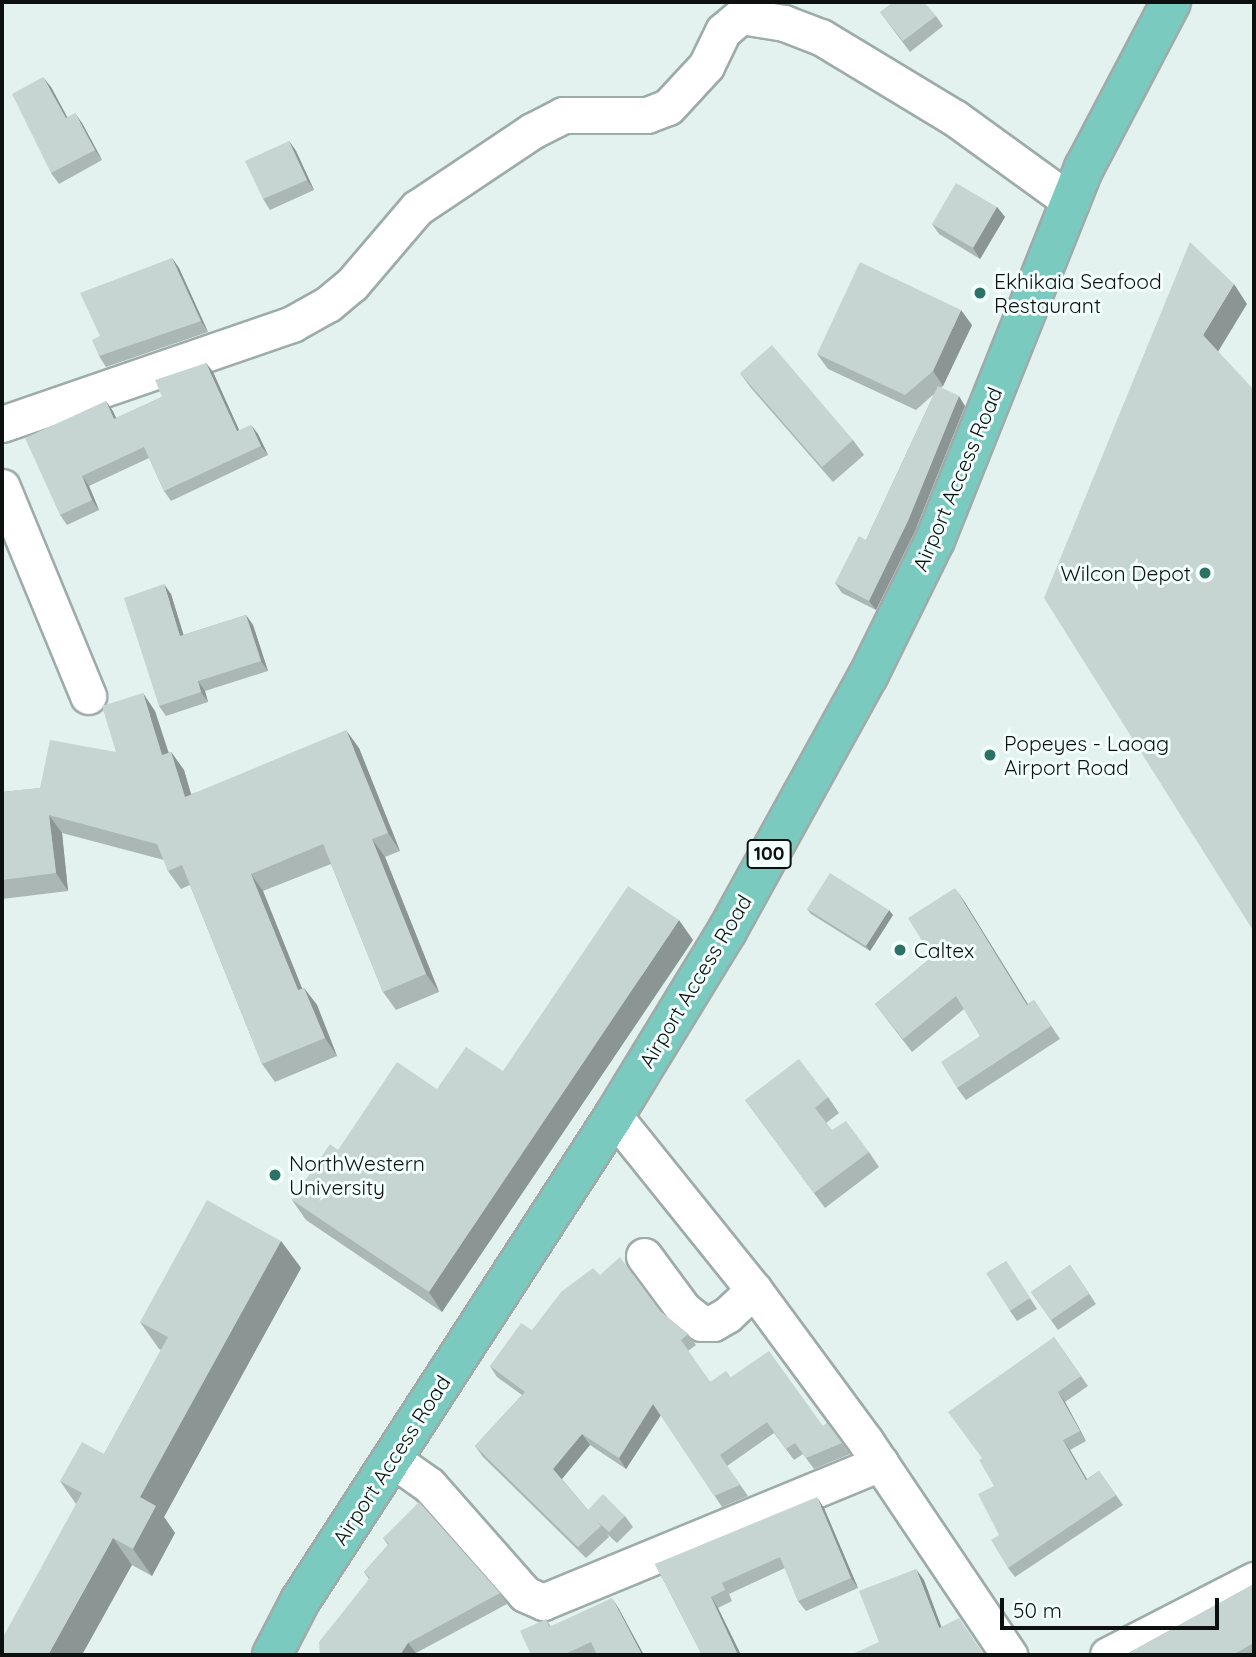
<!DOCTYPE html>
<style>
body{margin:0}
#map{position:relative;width:1256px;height:1657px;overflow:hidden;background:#e4f2ef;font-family:Quicksand,sans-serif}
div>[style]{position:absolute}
.roads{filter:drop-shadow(2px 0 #9eaca9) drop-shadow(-2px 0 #9eaca9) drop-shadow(0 2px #9eaca9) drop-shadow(0 -2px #9eaca9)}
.street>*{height:35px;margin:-17.5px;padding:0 17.5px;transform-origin:17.5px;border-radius:17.5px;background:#fff}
.primary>*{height:38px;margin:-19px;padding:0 19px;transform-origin:19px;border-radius:19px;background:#7acac0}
.wall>*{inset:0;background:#abb7b5}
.shaded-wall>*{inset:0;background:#8b9593}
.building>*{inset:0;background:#c7d5d2}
.dots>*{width:19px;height:19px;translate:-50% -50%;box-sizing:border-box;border:4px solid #f3fffc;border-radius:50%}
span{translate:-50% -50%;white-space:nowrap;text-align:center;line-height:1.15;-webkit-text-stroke:6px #f3fffc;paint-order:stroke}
.shield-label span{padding:2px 5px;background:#f3fffc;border:2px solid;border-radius:5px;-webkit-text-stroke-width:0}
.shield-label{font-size:19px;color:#0c1110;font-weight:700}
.poi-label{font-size:21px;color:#0c1110}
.left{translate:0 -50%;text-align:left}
.right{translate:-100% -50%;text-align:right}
.street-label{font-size:21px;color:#0c1110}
.frame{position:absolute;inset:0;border:4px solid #0c1110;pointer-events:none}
.scale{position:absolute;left:1000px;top:1598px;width:219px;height:32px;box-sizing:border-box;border:4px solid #0c1110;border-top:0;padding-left:9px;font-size:21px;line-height:24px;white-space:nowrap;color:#0c1110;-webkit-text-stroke:5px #f3fffc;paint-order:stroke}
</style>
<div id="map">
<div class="roads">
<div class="street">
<div style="left:2px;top:424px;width:307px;rotate:-19deg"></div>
<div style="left:292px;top:324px;width:41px;rotate:-29.1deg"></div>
<div style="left:328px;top:304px;width:31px;rotate:-40deg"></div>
<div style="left:352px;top:284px;width:100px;rotate:-49.5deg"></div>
<div style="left:417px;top:208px;width:138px;rotate:-33.8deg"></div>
<div style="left:532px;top:131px;width:35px;rotate:-27deg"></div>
<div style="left:563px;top:115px;width:84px"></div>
<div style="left:647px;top:115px;width:22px;rotate:-21deg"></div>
<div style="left:668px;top:107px;width:56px;rotate:-47.2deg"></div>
<div style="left:706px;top:66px;width:39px;rotate:-64deg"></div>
<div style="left:723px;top:31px;width:23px;rotate:-40deg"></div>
<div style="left:741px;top:16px;width:44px;rotate:9.2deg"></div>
<div style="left:784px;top:23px;width:40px;rotate:21deg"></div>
<div style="left:821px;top:37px;width:157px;rotate:31.2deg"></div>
<div style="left:955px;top:118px;width:143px;rotate:35.9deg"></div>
<div style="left:2px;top:487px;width:226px;rotate:67.6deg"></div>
<div style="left:614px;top:1116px;width:223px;rotate:51.2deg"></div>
<div style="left:754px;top:1290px;width:189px;rotate:53.6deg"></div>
<div style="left:866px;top:1442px;width:257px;rotate:56.1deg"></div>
<div style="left:644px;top:1256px;width:67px;rotate:53.5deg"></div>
<div style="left:684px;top:1310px;width:21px;rotate:37deg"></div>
<div style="left:701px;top:1323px;width:12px"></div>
<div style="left:713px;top:1323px;width:16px;rotate:-30deg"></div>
<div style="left:727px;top:1315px;width:37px;rotate:-43deg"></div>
<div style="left:392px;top:1459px;width:45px;rotate:35.1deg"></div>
<div style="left:429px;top:1485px;width:145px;rotate:48.6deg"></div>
<div style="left:525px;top:1594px;width:20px;rotate:24deg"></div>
<div style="left:543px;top:1602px;width:365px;rotate:-22.4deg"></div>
<div style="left:1108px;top:1655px;width:164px;rotate:-27.2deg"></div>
</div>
<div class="primary">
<div style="left:272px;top:1655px;width:61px;rotate:-62.6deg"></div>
<div style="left:300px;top:1601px;width:578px;rotate:-57.08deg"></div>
<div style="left:614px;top:1116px;width:217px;rotate:-58.6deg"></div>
<div style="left:727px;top:931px;width:291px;rotate:-61.1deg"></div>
<div style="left:868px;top:676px;width:152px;rotate:-63.8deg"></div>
<div style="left:935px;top:540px;width:401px;rotate:-68.2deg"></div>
<div style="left:1084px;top:168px;width:187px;rotate:-62.3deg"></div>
</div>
</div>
<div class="wall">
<div style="clip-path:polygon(880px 12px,936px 16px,943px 26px,910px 52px)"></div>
<div style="clip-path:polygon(51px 87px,67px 117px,82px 123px,102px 160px,59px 184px,51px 173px)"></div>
<div style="clip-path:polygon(289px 141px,296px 151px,314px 190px,270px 210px,263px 199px)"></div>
<div style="clip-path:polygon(997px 207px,1005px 217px,980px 259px,939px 234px,932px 224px)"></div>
<div style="clip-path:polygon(172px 258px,179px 268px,208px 332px,106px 367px,99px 356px,100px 336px)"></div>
<div style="clip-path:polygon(972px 325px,943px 386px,941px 388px,965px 406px,915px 531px,876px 610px,842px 593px,835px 583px,866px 540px,934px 394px,916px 410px,828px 369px,817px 354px)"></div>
<div style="clip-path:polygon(206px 363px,213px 372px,239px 430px,258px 434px,268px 455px,171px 501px,164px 491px,149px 458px,89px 486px,99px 510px,67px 525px,60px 515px,106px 401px,116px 418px,162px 397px)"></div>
<div style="clip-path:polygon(740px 373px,853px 440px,864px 455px,833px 482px,751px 388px)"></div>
<div style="clip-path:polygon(171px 594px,183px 635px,246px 615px,253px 625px,268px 671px,205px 691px,208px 702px,166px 716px,159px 706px)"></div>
<div style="clip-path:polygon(155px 711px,168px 753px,171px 752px,184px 770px,191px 794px,359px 748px,400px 851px,385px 857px,439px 992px,396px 1010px,383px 992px,331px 864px,263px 891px,302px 989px,304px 988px,317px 1005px,337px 1056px,275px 1082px,262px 1064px,190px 885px,181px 889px,168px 871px,164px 860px,62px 833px,68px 891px,2px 899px,2px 792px,40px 788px,116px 752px)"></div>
<div style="clip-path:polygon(964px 901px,1028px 1004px,1034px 1000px,1060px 1039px,966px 1100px,957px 1088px,980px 1036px,964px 1009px,912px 1052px,875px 1004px,932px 957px)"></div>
<div style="clip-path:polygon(807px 909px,893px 915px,870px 951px,811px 914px)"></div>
<div style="clip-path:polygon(693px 940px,442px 1312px,306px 1220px,292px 1200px,338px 1150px,437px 1089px,503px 1071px)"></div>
<div style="clip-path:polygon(828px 1097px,839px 1113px,826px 1123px,832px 1130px,869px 1152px,879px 1167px,825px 1208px,745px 1100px)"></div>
<div style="clip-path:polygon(281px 1241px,301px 1268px,164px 1517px,175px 1533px,152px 1576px,132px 1565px,76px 1504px,60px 1481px,104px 1454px,161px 1350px,159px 1349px,140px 1322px)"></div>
<div style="clip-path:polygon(1006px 1261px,1037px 1309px,1017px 1321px,1010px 1311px)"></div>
<div style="clip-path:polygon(1070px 1265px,1096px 1304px,1058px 1330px,1031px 1292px)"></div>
<div style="clip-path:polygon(600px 1275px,660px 1311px,688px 1334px,696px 1345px,688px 1351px,710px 1382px,731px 1377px,823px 1426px,827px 1423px,850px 1454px,814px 1469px,803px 1454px,794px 1460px,774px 1433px,727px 1466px,748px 1496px,722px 1507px,661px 1415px,626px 1469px,590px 1445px,562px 1479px,588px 1510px,625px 1516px,633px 1527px,617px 1543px,607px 1534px,609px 1537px,586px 1558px,483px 1457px,475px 1446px,522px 1395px,497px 1377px,490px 1366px)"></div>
<div style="clip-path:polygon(1054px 1337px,1088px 1386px,1065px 1402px,1086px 1441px,1070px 1450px,1087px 1479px,1099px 1471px,1123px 1505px,1015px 1577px,1008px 1568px,999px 1535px,994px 1486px)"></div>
<div style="clip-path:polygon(824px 1508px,858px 1588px,806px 1611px,798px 1601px,785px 1568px,729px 1594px,732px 1601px,718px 1608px,741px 1655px,702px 1655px,655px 1564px)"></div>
<div style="clip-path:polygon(383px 1538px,500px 1593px,507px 1604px,416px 1653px,414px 1655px,320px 1655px,369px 1579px,364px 1572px,388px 1545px)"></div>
<div style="clip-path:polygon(1254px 1584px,1254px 1655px,1125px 1655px)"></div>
<div style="clip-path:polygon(619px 1609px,596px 1653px,593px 1655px,531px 1655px,546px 1619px,551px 1627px)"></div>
</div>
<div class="shaded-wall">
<div style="clip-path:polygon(43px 77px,51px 87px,73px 128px,66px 118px)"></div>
<div style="clip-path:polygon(75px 113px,82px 123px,102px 160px,95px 150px)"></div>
<div style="clip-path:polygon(289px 141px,296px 151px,314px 190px,307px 180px)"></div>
<div style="clip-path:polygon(997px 207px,1005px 217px,980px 259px,973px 248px)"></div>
<div style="clip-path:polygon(172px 258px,179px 268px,208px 332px,201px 321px)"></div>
<div style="clip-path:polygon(1234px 284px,1247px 304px,1216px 355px,1203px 335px)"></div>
<div style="clip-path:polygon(961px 310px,972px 325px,943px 386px,933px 371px)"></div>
<div style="clip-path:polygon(206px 363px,213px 372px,244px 441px,237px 431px)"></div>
<div style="clip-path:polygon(959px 396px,965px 406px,915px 531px,876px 610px,869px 601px)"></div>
<div style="clip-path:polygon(106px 401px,113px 411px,121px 429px,114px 419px)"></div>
<div style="clip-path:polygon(251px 425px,258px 434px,268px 455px,261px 446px)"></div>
<div style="clip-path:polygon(82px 476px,89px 486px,99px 510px,92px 500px)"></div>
<div style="clip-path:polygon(164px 584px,171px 594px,187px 646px,180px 636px)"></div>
<div style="clip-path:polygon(246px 615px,253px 625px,268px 671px,261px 661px)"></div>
<div style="clip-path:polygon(198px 681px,205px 691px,208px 702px,201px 692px)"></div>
<div style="clip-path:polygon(143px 693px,155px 711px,175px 772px,162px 755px)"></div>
<div style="clip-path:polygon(346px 730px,359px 748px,400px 851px,388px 833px)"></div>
<div style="clip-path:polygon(171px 752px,184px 770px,197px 815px,185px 797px)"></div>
<div style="clip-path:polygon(49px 815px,62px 833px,68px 891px,56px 873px)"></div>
<div style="clip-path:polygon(372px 839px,385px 857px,439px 992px,426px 974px)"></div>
<div style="clip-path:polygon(251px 874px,263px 891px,310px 1008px,298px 990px)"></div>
<div style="clip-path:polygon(955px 888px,964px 901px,1036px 1018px,1027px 1005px)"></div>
<div style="clip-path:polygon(889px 910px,893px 915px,870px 951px,866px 946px)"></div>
<div style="clip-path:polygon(679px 920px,693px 940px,442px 1312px,429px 1292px)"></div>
<div style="clip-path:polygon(304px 988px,317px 1005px,337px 1056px,325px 1038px)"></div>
<div style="clip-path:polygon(281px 1241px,301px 1268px,164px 1517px,175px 1533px,152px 1576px,133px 1549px,140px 1497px)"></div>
<div style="clip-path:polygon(1058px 1392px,1065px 1402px,1086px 1441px,1080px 1431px)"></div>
<div style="clip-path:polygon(653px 1404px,661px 1415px,626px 1469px,619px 1458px)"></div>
<div style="clip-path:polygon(582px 1434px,590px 1445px,561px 1480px,553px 1469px)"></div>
<div style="clip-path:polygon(1063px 1440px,1070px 1450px,1093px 1490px,1086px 1480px)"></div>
<div style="clip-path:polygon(817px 1497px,824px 1508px,858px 1588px,851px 1578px)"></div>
<div style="clip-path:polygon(113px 1538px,132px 1565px,82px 1655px,48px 1655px)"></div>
<div style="clip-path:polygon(916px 1569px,924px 1580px,946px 1639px,939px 1628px)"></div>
<div style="clip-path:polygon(711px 1597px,718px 1608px,741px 1655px,738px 1655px)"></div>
<div style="clip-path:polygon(612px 1598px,619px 1609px,644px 1655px,642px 1655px)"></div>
<div style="clip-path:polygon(408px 1643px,416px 1653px,414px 1655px,400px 1655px)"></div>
</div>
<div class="building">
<div style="clip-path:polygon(893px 2px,924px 2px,936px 16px,903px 41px,880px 12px)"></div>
<div style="clip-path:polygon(43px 77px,66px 118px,75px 113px,95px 150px,51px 173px,12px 94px)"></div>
<div style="clip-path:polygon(289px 141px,307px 180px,263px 199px,245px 161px)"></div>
<div style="clip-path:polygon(956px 183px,997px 207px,973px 248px,932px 224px)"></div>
<div style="clip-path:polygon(1190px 242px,1234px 284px,1203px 335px,1254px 390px,1254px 932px,1044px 598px)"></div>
<div style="clip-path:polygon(172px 258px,201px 321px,99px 356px,92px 340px,100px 336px,80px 293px)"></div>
<div style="clip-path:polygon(860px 262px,961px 310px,933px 371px,905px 395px,817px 354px)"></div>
<div style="clip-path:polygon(772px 345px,853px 440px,822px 467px,740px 373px)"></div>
<div style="clip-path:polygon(206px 363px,237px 431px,251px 425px,261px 446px,164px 491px,144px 447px,82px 476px,92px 500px,60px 515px,25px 438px,106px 401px,114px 419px,162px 397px,155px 380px)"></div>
<div style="clip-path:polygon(938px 386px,959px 396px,908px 521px,869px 601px,835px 583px,859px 536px,866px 540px)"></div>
<div style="clip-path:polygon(164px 584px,180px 636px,246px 615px,261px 661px,198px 681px,201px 692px,159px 706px,124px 598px)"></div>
<div style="clip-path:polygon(143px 693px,162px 755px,171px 752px,185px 797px,346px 730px,388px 833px,372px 839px,426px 974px,383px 992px,323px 844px,251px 874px,298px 990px,304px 988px,325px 1038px,262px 1064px,182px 865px,168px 871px,157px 844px,49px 815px,56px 873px,2px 880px,2px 792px,40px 788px,50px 740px,116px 752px,102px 706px)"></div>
<div style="clip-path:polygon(830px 873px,889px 910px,866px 946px,807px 909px)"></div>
<div style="clip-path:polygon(628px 886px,679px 920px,429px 1292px,292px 1200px,330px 1144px,338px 1150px,397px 1062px,437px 1089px,466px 1047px,503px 1071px)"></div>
<div style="clip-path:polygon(955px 888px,1027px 1005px,1034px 1000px,1051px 1026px,957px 1088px,941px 1062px,980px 1036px,956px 996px,903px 1039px,875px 1004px,932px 957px,908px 918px)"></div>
<div style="clip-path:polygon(799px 1059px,828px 1097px,815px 1108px,832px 1130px,846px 1121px,869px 1152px,814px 1193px,745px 1100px)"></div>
<div style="clip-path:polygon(207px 1200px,281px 1241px,140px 1497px,156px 1506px,133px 1549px,113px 1538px,48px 1655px,2px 1655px,2px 1639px,82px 1493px,60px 1481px,82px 1442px,104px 1454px,168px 1337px,140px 1322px)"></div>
<div style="clip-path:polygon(620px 1257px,660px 1311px,688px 1334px,681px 1340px,710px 1382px,726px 1371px,731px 1377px,769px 1351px,823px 1426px,827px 1423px,842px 1443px,806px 1458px,795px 1443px,786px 1449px,767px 1422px,720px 1455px,740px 1485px,714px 1496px,653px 1404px,619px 1458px,582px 1434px,553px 1469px,588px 1510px,603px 1494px,625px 1516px,609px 1532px,597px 1521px,601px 1526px,578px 1547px,475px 1446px,525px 1392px,490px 1366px,521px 1323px,532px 1330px,561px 1292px,593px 1268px,600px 1275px)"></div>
<div style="clip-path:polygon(1006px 1261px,1030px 1298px,1010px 1311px,986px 1273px)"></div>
<div style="clip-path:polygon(1070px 1265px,1089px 1294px,1051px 1320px,1031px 1292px)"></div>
<div style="clip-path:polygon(1054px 1337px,1081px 1376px,1058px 1392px,1080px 1431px,1063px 1440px,1086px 1480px,1099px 1471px,1116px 1495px,1008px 1568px,991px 1540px,999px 1535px,978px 1494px,994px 1486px,979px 1460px,982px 1458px,948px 1412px)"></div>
<div style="clip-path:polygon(817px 1497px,851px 1578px,798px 1601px,780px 1557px,722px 1583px,725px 1590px,711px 1597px,738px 1655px,702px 1655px,655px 1564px)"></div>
<div style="clip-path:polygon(419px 1502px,500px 1593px,408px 1643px,400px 1655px,320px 1655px,319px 1642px,370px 1578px,364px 1572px,389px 1544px,383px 1538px)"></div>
<div style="clip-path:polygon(916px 1569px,939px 1628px,959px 1618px,984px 1655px,850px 1655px,879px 1642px,859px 1591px)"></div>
<div style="clip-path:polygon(1254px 1584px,1254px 1643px,1232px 1655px,1125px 1655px)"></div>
<div style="clip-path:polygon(612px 1598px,642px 1655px,597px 1655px,591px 1642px,563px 1655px,531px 1655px,520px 1631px,546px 1619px,549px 1627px)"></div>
</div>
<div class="dots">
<div style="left:980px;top:293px;background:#2c7267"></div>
<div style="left:1205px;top:573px;background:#2c7267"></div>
<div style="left:990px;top:755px;background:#2c7267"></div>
<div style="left:900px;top:950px;background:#2c7267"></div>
<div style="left:275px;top:1175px;background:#2c7267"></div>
</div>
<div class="shield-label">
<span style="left:769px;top:854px">100</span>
</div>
<div class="poi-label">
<span class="left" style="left:994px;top:293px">Ekhikaia Seafood<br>Restaurant</span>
<span class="right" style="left:1191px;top:573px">Wilcon Depot</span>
<span class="left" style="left:1004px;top:755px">Popeyes - Laoag<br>Airport Road</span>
<span class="left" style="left:914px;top:950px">Caltex</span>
<span class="left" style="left:289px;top:1175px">NorthWestern<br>University</span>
</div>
<div class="street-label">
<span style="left:957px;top:479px;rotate:-67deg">Airport Access Road</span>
<span style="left:695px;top:981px;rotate:-59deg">Airport Access Road</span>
<span style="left:391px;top:1460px;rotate:-57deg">Airport Access Road</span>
</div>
<div class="frame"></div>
<div class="scale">50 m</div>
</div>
